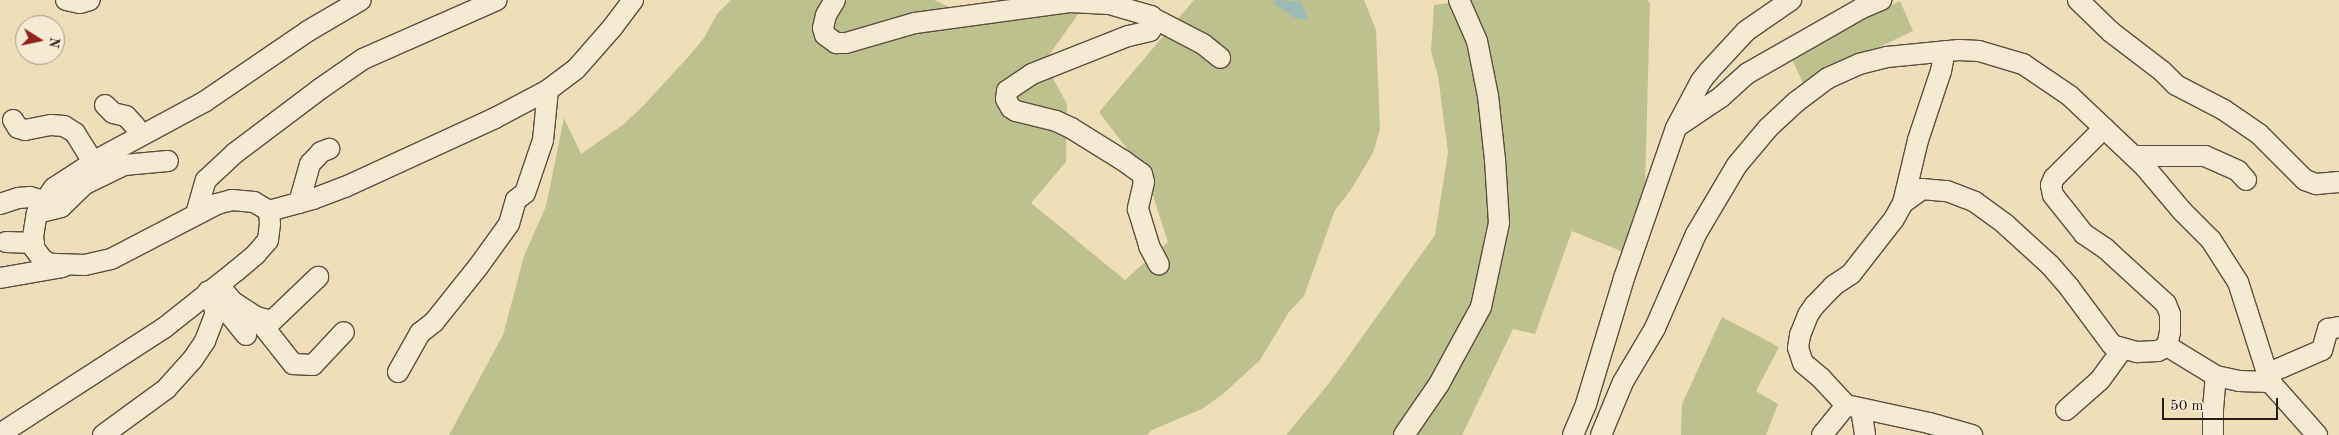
<!DOCTYPE html>
<style>
body{margin:0}
#map{position:relative;width:2339px;height:435px;overflow:hidden;background:#efdfb9;font-family:"Old Standard TT",serif}
div>[style]{position:absolute}
.green>*{inset:0;background:#bcc18d}
.water>*{inset:0;background:#9cbbb8}
.roads{filter:drop-shadow(1px 0 #5b4e40) drop-shadow(-1px 0 #5b4e40) drop-shadow(0 1px #5b4e40) drop-shadow(0 -1px #5b4e40)}
.minor>*{height:20px;margin:-10px;padding:0 10px;transform-origin:10px;border-radius:10px;background:#f5ead2}
span{translate:-50% -50%;white-space:nowrap;text-align:center;line-height:1.15;-webkit-text-stroke:5px #f5ead2;paint-order:stroke}
.north{position:absolute;left:15px;top:15px;width:50px;height:50px;box-sizing:border-box;background:#f5ead2;border:1px solid #a49887;border-radius:50%;rotate:100deg;font-size:14px;font-weight:700;line-height:20px;text-align:center;color:#2a1d17}
.north::after{content:'';display:block;margin:auto;width:18px;height:22px;background:#8f2418;clip-path:polygon(50% 0,100% 100%,50% 72%,0 100%)}
.scale{position:absolute;left:2162px;top:398px;width:116px;height:22px;box-sizing:border-box;border:2px solid #2a1d17;border-top:0;padding-left:6px;font-size:15px;line-height:18px;white-space:nowrap;color:#2a1d17;-webkit-text-stroke:4px #f5ead2;paint-order:stroke}
</style>
<div id="map">
<div class="green">
<div style="clip-path:polygon(731px 0,934px 0,978px 20px,1079px 13px,1044px 62px,1067px 104px,1066px 162px,1031px 203px,1125px 280px,1168px 242px,1146px 174px,1099px 112px,1194px 0,1364px 0,1376px 30px,1380px 129px,1373px 153px,1350px 191px,1335px 210px,1304px 296px,1289px 312px,1260px 360px,1223px 394px,1202px 409px,1152px 430px,1147px 435px,449px 435px,503px 335px,524px 256px,546px 206px,564px 118px,581px 154px,624px 124px,643px 106px,689px 56px,704px 38px,717px 14px)"></div>
<div style="clip-path:polygon(1472px 0,1647px 0,1650px 3px,1643px 260px,1572px 231px,1535px 334px,1513px 329px,1462px 435px,1286px 435px,1330px 382px,1435px 235px,1448px 152px,1438px 76px,1431px 51px,1434px 5px)"></div>
<div style="clip-path:polygon(1900px 1px,1913px 31px,1803px 83px,1789px 53px)"></div>
<div style="clip-path:polygon(1722px 317px,1779px 347px,1756px 391px,1778px 404px,1766px 435px,1681px 435px,1682px 404px)"></div>
</div>
<div class="water">
<div style="clip-path:polygon(1276px 0,1301px 2px,1308px 20px,1295px 18px,1274px 4px)"></div>
</div>
<div class="roads">
<div class="minor">
<div style="left:66px;top:0;width:14px;rotate:12deg"></div>
<div style="left:80px;top:3px;width:10px;rotate:-17deg"></div>
<div style="left:835px;top:0;width:17px;rotate:121deg"></div>
<div style="left:826px;top:15px;width:13px;rotate:103deg"></div>
<div style="left:823px;top:28px;width:7px;rotate:74deg"></div>
<div style="left:825px;top:35px;width:14px;rotate:36deg"></div>
<div style="left:836px;top:43px;width:10px"></div>
<div style="left:846px;top:43px;width:72px;rotate:-16.2deg"></div>
<div style="left:915px;top:23px;width:156px;rotate:-7.7deg"></div>
<div style="left:1070px;top:2px;width:39px;rotate:3deg"></div>
<div style="left:1109px;top:4px;width:44px;rotate:15.9deg"></div>
<div style="left:1151px;top:16px;width:9px;rotate:69deg"></div>
<div style="left:1154px;top:24px;width:8px;rotate:120deg"></div>
<div style="left:1150px;top:31px;width:23px;rotate:167deg"></div>
<div style="left:1128px;top:36px;width:103px;rotate:158.4deg"></div>
<div style="left:1032px;top:74px;width:30px;rotate:146deg"></div>
<div style="left:1007px;top:91px;width:8px;rotate:97deg"></div>
<div style="left:1006px;top:99px;width:10px;rotate:61deg"></div>
<div style="left:1011px;top:108px;width:6px;rotate:31deg"></div>
<div style="left:1016px;top:111px;width:41px;rotate:14deg"></div>
<div style="left:1056px;top:121px;width:17px;rotate:25deg"></div>
<div style="left:1071px;top:128px;width:62px;rotate:31.9deg"></div>
<div style="left:1124px;top:161px;width:22px;rotate:36deg"></div>
<div style="left:1142px;top:174px;width:8px;rotate:76deg"></div>
<div style="left:1144px;top:182px;width:28px;rotate:103deg"></div>
<div style="left:1138px;top:209px;width:39px;rotate:73deg"></div>
<div style="left:1149px;top:246px;width:21px;rotate:62deg"></div>
<div style="left:2078px;top:0;width:46px;rotate:44.1deg"></div>
<div style="left:2111px;top:32px;width:64px;rotate:37.4deg"></div>
<div style="left:2162px;top:71px;width:20px;rotate:45deg"></div>
<div style="left:2176px;top:85px;width:54px;rotate:27.5deg"></div>
<div style="left:2224px;top:110px;width:42px;rotate:34.4deg"></div>
<div style="left:2259px;top:134px;width:65px;rotate:45deg"></div>
<div style="left:2305px;top:180px;width:12px;rotate:20deg"></div>
<div style="left:2316px;top:184px;width:23px;rotate:-5deg"></div>
<div style="left:1153px;top:18px;width:56px;rotate:27.5deg"></div>
<div style="left:1203px;top:44px;width:22px;rotate:39deg"></div>
<div style="left:105px;top:105px;width:11px;rotate:45deg"></div>
<div style="left:113px;top:113px;width:13px;rotate:13deg"></div>
<div style="left:126px;top:116px;width:13px;rotate:48deg"></div>
<div style="left:135px;top:126px;width:11px;rotate:56deg"></div>
<div style="left:13px;top:120px;width:9px;rotate:58deg"></div>
<div style="left:18px;top:128px;width:7px;rotate:16deg"></div>
<div style="left:25px;top:130px;width:26px;rotate:-11deg"></div>
<div style="left:51px;top:125px;width:13px;rotate:4deg"></div>
<div style="left:64px;top:126px;width:13px;rotate:32deg"></div>
<div style="left:75px;top:133px;width:34px;rotate:58deg"></div>
<div style="left:1678px;top:126px;width:52px;rotate:-34deg"></div>
<div style="left:1721px;top:97px;width:36px;rotate:-42deg"></div>
<div style="left:1748px;top:73px;width:131px;rotate:-29.7deg"></div>
<div style="left:1862px;top:8px;width:21px;rotate:-23deg"></div>
<div style="left:2104px;top:128px;width:71px;rotate:135deg"></div>
<div style="left:2054px;top:178px;width:8px;rotate:113deg"></div>
<div style="left:2051px;top:185px;width:10px;rotate:79deg"></div>
<div style="left:2053px;top:195px;width:50px;rotate:51.5deg"></div>
<div style="left:2084px;top:234px;width:27px;rotate:34deg"></div>
<div style="left:2106px;top:249px;width:81px;rotate:42.5deg"></div>
<div style="left:2166px;top:304px;width:11px;rotate:68deg"></div>
<div style="left:2170px;top:314px;width:18px;rotate:90deg"></div>
<div style="left:2170px;top:332px;width:14px;rotate:102deg"></div>
<div style="left:2167px;top:346px;width:57px;rotate:31.5deg"></div>
<div style="left:2216px;top:376px;width:24px;rotate:12deg"></div>
<div style="left:2239px;top:381px;width:31px;rotate:2deg"></div>
<div style="left:2134px;top:156px;width:71px"></div>
<div style="left:2205px;top:156px;width:36px;rotate:24deg"></div>
<div style="left:2238px;top:171px;width:12px;rotate:48deg"></div>
<div style="left:299px;top:203px;width:41px;rotate:-74.2deg"></div>
<div style="left:310px;top:164px;width:16px;rotate:-47deg"></div>
<div style="left:321px;top:152px;width:9px;rotate:-21deg"></div>
<div style="left:1903px;top:203px;width:65px;rotate:-76.6deg"></div>
<div style="left:1918px;top:140px;width:73px;rotate:-71.6deg"></div>
<div style="left:1941px;top:71px;width:20px;rotate:-79deg"></div>
<div style="left:0;top:204px;width:20px;rotate:-18deg"></div>
<div style="left:19px;top:198px;width:11px;rotate:-5deg"></div>
<div style="left:30px;top:197px;width:15px;rotate:16deg"></div>
<div style="left:269px;top:211px;width:46px;rotate:-15.3deg"></div>
<div style="left:313px;top:199px;width:34px;rotate:-21deg"></div>
<div style="left:345px;top:187px;width:165px;rotate:-24.7deg"></div>
<div style="left:495px;top:118px;width:60px;rotate:-27.8deg"></div>
<div style="left:548px;top:90px;width:35px;rotate:-37deg"></div>
<div style="left:576px;top:69px;width:55px;rotate:-48.7deg"></div>
<div style="left:612px;top:28px;width:35px;rotate:-53deg"></div>
<div style="left:37px;top:213px;width:25px;rotate:-14deg"></div>
<div style="left:61px;top:207px;width:33px;rotate:-44deg"></div>
<div style="left:85px;top:184px;width:43px;rotate:-26deg"></div>
<div style="left:124px;top:165px;width:44px;rotate:-5.2deg"></div>
<div style="left:196px;top:214px;width:35px;rotate:-74deg"></div>
<div style="left:206px;top:180px;width:40px;rotate:-43deg"></div>
<div style="left:235px;top:153px;width:106px;rotate:-37deg"></div>
<div style="left:320px;top:89px;width:52px;rotate:-34.9deg"></div>
<div style="left:363px;top:59px;width:146px;rotate:-23.8deg"></div>
<div style="left:6px;top:242px;width:28px;rotate:2deg"></div>
<div style="left:0;top:278px;width:64px;rotate:-9.9deg"></div>
<div style="left:219px;top:285px;width:22px;rotate:51deg"></div>
<div style="left:233px;top:302px;width:27px;rotate:33deg"></div>
<div style="left:256px;top:317px;width:16px;rotate:14deg"></div>
<div style="left:272px;top:321px;width:64px;rotate:-43.7deg"></div>
<div style="left:213px;top:302px;width:15px;rotate:32deg"></div>
<div style="left:226px;top:310px;width:32px;rotate:51deg"></div>
<div style="left:256px;top:317px;width:60px;rotate:51.8deg"></div>
<div style="left:293px;top:364px;width:20px;rotate:3deg"></div>
<div style="left:313px;top:365px;width:45px;rotate:-46.8deg"></div>
<div style="left:398px;top:372px;width:45px;rotate:-60.6deg"></div>
<div style="left:420px;top:333px;width:18px;rotate:-38deg"></div>
<div style="left:434px;top:322px;width:70px;rotate:-51.3deg"></div>
<div style="left:478px;top:267px;width:53px;rotate:-54.2deg"></div>
<div style="left:509px;top:224px;width:25px;rotate:-74deg"></div>
<div style="left:516px;top:200px;width:11px;rotate:-38deg"></div>
<div style="left:525px;top:193px;width:56px;rotate:-71.2deg"></div>
<div style="left:543px;top:140px;width:50px;rotate:-84.3deg"></div>
<div style="left:2269px;top:373px;width:58px;rotate:-23.5deg"></div>
<div style="left:2322px;top:350px;width:22px;rotate:-74deg"></div>
<div style="left:2328px;top:329px;width:11px;rotate:-10deg"></div>
<div style="left:1846px;top:405px;width:37px;rotate:-133deg"></div>
<div style="left:1821px;top:378px;width:23px;rotate:-140deg"></div>
<div style="left:1803px;top:363px;width:16px;rotate:-108deg"></div>
<div style="left:1798px;top:348px;width:13px;rotate:-81deg"></div>
<div style="left:1800px;top:335px;width:22px;rotate:-68deg"></div>
<div style="left:1808px;top:315px;width:11px;rotate:-56deg"></div>
<div style="left:1814px;top:306px;width:28px;rotate:-46deg"></div>
<div style="left:1833px;top:286px;width:22px;rotate:-34deg"></div>
<div style="left:1851px;top:274px;width:70px;rotate:-52deg"></div>
<div style="left:1894px;top:219px;width:18px;rotate:-61deg"></div>
<div style="left:1903px;top:203px;width:24px;rotate:-36deg"></div>
<div style="left:1922px;top:189px;width:25px;rotate:5deg"></div>
<div style="left:1947px;top:191px;width:30px;rotate:21deg"></div>
<div style="left:1975px;top:202px;width:37px;rotate:36deg"></div>
<div style="left:2005px;top:224px;width:61px;rotate:42.3deg"></div>
<div style="left:2050px;top:265px;width:29px;rotate:49deg"></div>
<div style="left:2069px;top:287px;width:72px;rotate:53.4deg"></div>
<div style="left:2112px;top:345px;width:26px;rotate:16deg"></div>
<div style="left:2137px;top:352px;width:21px;rotate:-3deg"></div>
<div style="left:2158px;top:351px;width:10px;rotate:-29deg"></div>
<div style="left:1861px;top:409px;width:26px;rotate:81deg"></div>
<div style="left:2066px;top:410px;width:45px;rotate:-41.4deg"></div>
<div style="left:2100px;top:380px;width:37px;rotate:-54deg"></div>
<div style="left:0;top:434px;width:195px;rotate:-32.9deg"></div>
<div style="left:164px;top:328px;width:92px;rotate:-38.4deg"></div>
<div style="left:236px;top:271px;width:26px;rotate:-40deg"></div>
<div style="left:256px;top:254px;width:18px;rotate:-49deg"></div>
<div style="left:268px;top:240px;width:16px;rotate:-83deg"></div>
<div style="left:270px;top:224px;width:13px;rotate:-94deg"></div>
<div style="left:269px;top:211px;width:17px;rotate:-149deg"></div>
<div style="left:254px;top:202px;width:22px;rotate:-175deg"></div>
<div style="left:232px;top:200px;width:16px;rotate:165deg"></div>
<div style="left:217px;top:204px;width:119px;rotate:152.6deg"></div>
<div style="left:111px;top:259px;width:27px;rotate:167deg"></div>
<div style="left:85px;top:265px;width:35px;rotate:-178deg"></div>
<div style="left:50px;top:264px;width:9px;rotate:-148deg"></div>
<div style="left:42px;top:259px;width:14px;rotate:-126deg"></div>
<div style="left:34px;top:248px;width:11px;rotate:-95deg"></div>
<div style="left:33px;top:237px;width:24px;rotate:-81deg"></div>
<div style="left:37px;top:213px;width:30px;rotate:-56deg"></div>
<div style="left:54px;top:188px;width:55px;rotate:-33.1deg"></div>
<div style="left:100px;top:158px;width:118px;rotate:-28.3deg"></div>
<div style="left:204px;top:102px;width:126px;rotate:-34.3deg"></div>
<div style="left:308px;top:31px;width:61px;rotate:-30.3deg"></div>
<div style="left:103px;top:435px;width:78px;rotate:-36.1deg"></div>
<div style="left:166px;top:389px;width:40px;rotate:-48deg"></div>
<div style="left:193px;top:359px;width:22px;rotate:-56deg"></div>
<div style="left:205px;top:341px;width:31px;rotate:-69deg"></div>
<div style="left:216px;top:312px;width:22px;rotate:-112deg"></div>
<div style="left:1404px;top:435px;width:62px;rotate:-55.5deg"></div>
<div style="left:1439px;top:384px;width:88px;rotate:-61.4deg"></div>
<div style="left:1481px;top:307px;width:86px;rotate:-77.9deg"></div>
<div style="left:1499px;top:223px;width:63px;rotate:-93.6deg"></div>
<div style="left:1495px;top:160px;width:64px;rotate:-96.2deg"></div>
<div style="left:1488px;top:96px;width:56px;rotate:-101.3deg"></div>
<div style="left:1477px;top:41px;width:45px;rotate:-113.7deg"></div>
<div style="left:1573px;top:435px;width:34px;rotate:-67deg"></div>
<div style="left:1586px;top:404px;width:132px;rotate:-73.2deg"></div>
<div style="left:1624px;top:278px;width:159px;rotate:-70.9deg"></div>
<div style="left:1676px;top:128px;width:53px;rotate:-62deg"></div>
<div style="left:1701px;top:81px;width:13px;rotate:-51deg"></div>
<div style="left:1709px;top:71px;width:54px;rotate:-47.2deg"></div>
<div style="left:1746px;top:31px;width:55px;rotate:-34.6deg"></div>
<div style="left:1601px;top:435px;width:57px;rotate:-67.5deg"></div>
<div style="left:1623px;top:382px;width:63px;rotate:-59.3deg"></div>
<div style="left:1655px;top:328px;width:103px;rotate:-66.4deg"></div>
<div style="left:1696px;top:234px;width:80px;rotate:-59.3deg"></div>
<div style="left:1737px;top:165px;width:48px;rotate:-50deg"></div>
<div style="left:1768px;top:128px;width:38px;rotate:-43deg"></div>
<div style="left:1796px;top:102px;width:40px;rotate:-37deg"></div>
<div style="left:1828px;top:78px;width:34px;rotate:-24deg"></div>
<div style="left:1859px;top:64px;width:29px;rotate:-14deg"></div>
<div style="left:1887px;top:57px;width:72px;rotate:-5.6deg"></div>
<div style="left:1959px;top:50px;width:20px;rotate:3deg"></div>
<div style="left:1979px;top:51px;width:46px;rotate:16.5deg"></div>
<div style="left:2023px;top:64px;width:57px;rotate:34.2deg"></div>
<div style="left:2070px;top:96px;width:103px;rotate:43.4deg"></div>
<div style="left:2145px;top:167px;width:57px;rotate:49.9deg"></div>
<div style="left:2182px;top:211px;width:41px;rotate:45deg"></div>
<div style="left:2211px;top:240px;width:50px;rotate:57.3deg"></div>
<div style="left:2238px;top:282px;width:105px;rotate:72.3deg"></div>
<div style="left:2270px;top:382px;width:71px;rotate:48.4deg"></div>
<div style="left:1822px;top:435px;width:38px;rotate:-51deg"></div>
<div style="left:1846px;top:405px;width:85px;rotate:12.2deg"></div>
<div style="left:1929px;top:423px;width:45px;rotate:15.6deg"></div>
<div style="left:2213px;top:435px;width:26px;rotate:-90deg"></div>
<div style="left:2213px;top:409px;width:33px;rotate:-85deg"></div>
</div>
</div>
<div class="north">N</div>
<div class="scale">50 m</div>
</div>
